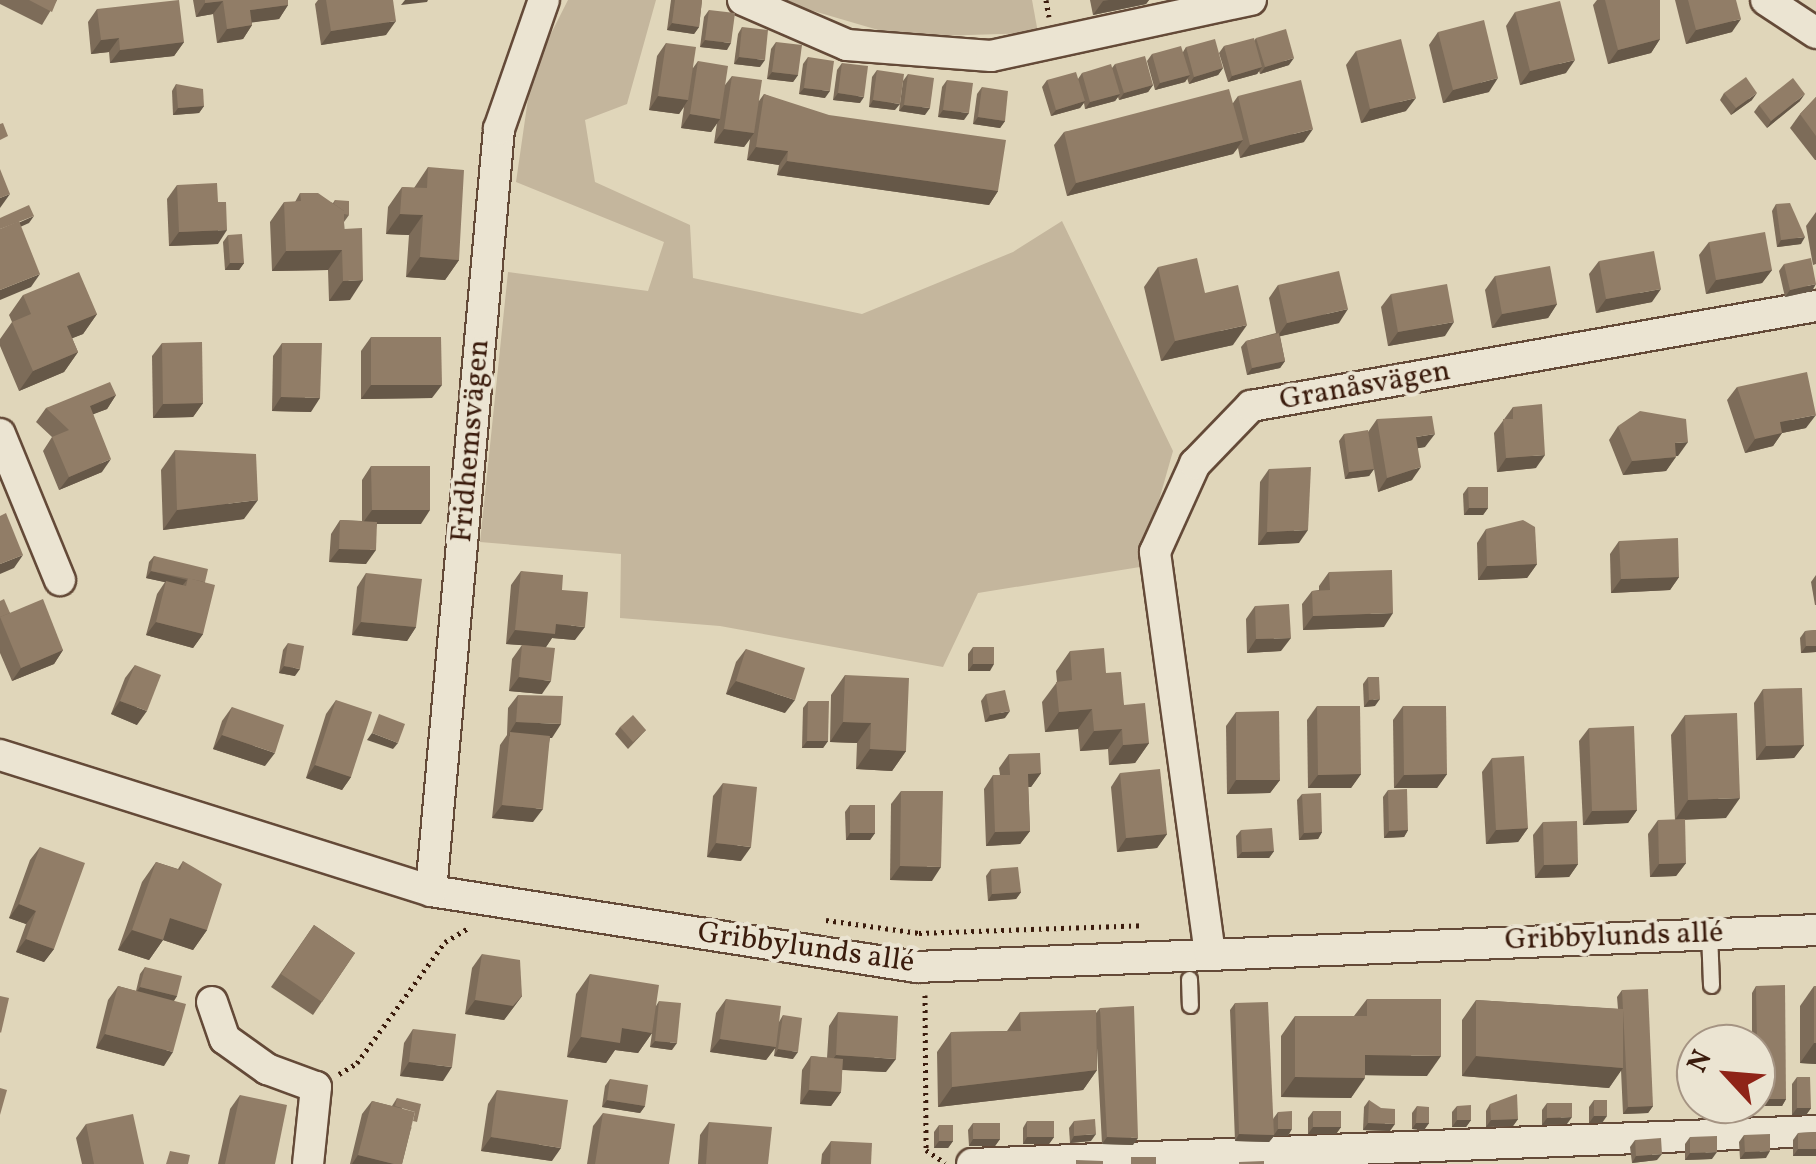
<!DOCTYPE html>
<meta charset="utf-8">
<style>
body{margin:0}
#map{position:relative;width:1816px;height:1164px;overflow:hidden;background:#e0d6ba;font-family:Vollkorn,serif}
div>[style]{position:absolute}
.green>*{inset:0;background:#c4b69d}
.path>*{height:5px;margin-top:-2.5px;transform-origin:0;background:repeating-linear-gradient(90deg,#3b1c0d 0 2.5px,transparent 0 7.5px)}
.roads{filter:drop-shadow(2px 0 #644a38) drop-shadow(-2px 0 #644a38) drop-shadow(0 2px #644a38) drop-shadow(0 -2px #644a38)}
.lane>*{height:15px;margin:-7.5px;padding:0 7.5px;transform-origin:7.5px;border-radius:7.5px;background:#ebe4d2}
.street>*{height:30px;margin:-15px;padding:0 15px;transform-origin:15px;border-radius:15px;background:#ebe4d2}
.wall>*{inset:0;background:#7d6c59}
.shaded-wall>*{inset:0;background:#665848}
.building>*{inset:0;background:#917d67}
span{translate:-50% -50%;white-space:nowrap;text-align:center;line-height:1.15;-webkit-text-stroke:8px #ebe4d2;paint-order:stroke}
.street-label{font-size:30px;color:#3b1c0d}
.north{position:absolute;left:1676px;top:1024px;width:100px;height:100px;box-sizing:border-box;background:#ebe4d2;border:2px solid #a59483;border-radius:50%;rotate:296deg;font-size:28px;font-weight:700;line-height:40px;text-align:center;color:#3b1c0d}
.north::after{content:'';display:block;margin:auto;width:35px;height:45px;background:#8f2418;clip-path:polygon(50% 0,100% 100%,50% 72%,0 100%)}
</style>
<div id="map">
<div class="green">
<div style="clip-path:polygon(568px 0,656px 0,627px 104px,585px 120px,595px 182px,690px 225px,693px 278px,862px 314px,1013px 252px,1062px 221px,1173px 451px,1140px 567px,978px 593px,943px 667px,720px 626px,620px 618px,621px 554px,480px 542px,508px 272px,648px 291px,664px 242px,516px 182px,532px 71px)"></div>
<div style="clip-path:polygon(776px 0,1032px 0,1038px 33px,902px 37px)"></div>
</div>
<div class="path">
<div style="left:1046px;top:0;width:17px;rotate:80deg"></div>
<div style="left:826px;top:920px;width:94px;rotate:8deg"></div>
<div style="left:919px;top:933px;width:224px;rotate:-2deg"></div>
<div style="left:925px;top:995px;width:155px;rotate:89.6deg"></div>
<div style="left:926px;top:1150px;width:23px;rotate:34deg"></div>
<div style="left:339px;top:1074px;width:21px;rotate:-31deg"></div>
<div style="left:357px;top:1063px;width:150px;rotate:-54deg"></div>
<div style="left:445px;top:942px;width:27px;rotate:-31deg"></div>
</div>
<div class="roads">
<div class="lane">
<div style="left:1709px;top:932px;width:53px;rotate:87.8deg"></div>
<div style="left:1189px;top:979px;width:26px;rotate:88deg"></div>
</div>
<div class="street">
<div style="left:743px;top:0;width:113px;rotate:23.4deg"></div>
<div style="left:847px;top:45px;width:144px;rotate:4.4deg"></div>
<div style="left:991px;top:56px;width:266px;rotate:-12.2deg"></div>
<div style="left:1766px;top:0;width:60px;rotate:33.4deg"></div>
<div style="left:0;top:434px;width:158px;rotate:67.7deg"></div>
<div style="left:0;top:755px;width:452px;rotate:17.5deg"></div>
<div style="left:431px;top:891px;width:491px;rotate:8.9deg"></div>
<div style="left:916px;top:967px;width:901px;rotate:-2.35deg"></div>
<div style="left:431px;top:891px;width:765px;rotate:-84.9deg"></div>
<div style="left:499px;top:129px;width:137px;rotate:-70.8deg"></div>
<div style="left:1210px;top:954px;width:406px;rotate:-97.8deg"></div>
<div style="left:1155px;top:552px;width:97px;rotate:-65.6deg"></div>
<div style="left:1195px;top:464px;width:81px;rotate:-46deg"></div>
<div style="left:1251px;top:406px;width:574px;rotate:-10.04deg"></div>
<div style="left:212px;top:1002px;width:39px;rotate:71deg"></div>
<div style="left:225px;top:1039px;width:52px;rotate:35.5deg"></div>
<div style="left:267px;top:1069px;width:52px;rotate:20.2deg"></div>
<div style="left:316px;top:1087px;width:77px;rotate:95.9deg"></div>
<div style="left:972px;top:1164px;width:845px;rotate:-2.24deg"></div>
</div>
</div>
<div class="wall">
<div style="clip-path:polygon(0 0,57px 0,42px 25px,0 4px)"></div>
<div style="clip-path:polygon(193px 0,288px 0,288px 5px,279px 19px,252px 22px,252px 25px,243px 39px,217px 43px,213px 14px,196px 17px)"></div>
<div style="clip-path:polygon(318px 0,393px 0,386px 35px,321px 45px,315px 4px)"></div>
<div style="clip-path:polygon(671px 0,702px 0,699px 27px,694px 34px,667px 30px)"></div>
<div style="clip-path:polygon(1090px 0,1149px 0,1146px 4px,1093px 15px)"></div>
<div style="clip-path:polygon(1597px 0,1660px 0,1660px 39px,1651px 53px,1608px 64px,1593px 5px)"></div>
<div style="clip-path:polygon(1675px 0,1736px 0,1732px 32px,1686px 44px)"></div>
<div style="clip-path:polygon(97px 9px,184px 42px,174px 56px,110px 63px,109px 52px,91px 54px,88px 22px)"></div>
<div style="clip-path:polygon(709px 10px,727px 50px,700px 47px,704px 17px)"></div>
<div style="clip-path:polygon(1515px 12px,1566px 73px,1520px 85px,1506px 26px)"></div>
<div style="clip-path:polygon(742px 27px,760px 67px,734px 64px,738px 34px)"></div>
<div style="clip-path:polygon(1438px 32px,1489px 92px,1443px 103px,1429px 45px)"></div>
<div style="clip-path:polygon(1256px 38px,1289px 65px,1260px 74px,1259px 71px,1257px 74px,1228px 82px,1219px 53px,1224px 46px,1254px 41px)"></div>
<div style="clip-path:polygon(776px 42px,798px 75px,793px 82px,767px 79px,771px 49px)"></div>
<div style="clip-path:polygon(666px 43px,693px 68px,698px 61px,725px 85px,732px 76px,759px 101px,764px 94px,998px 191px,989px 205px,777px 175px,779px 165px,747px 160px,750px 139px,744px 147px,714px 143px,717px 123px,711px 132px,681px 128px,684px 107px,679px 114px,649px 110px,657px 56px)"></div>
<div style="clip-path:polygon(1186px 47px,1223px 68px,1218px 75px,1189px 84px,1187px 78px,1185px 82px,1155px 90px,1147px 61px,1152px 54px,1183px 52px)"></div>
<div style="clip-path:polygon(1356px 51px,1406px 111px,1361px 123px,1346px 65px)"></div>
<div style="clip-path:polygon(808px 57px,825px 98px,799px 94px,803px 64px)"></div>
<div style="clip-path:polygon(842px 63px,860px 103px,833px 100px,837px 70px)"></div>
<div style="clip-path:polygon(1115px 64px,1153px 85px,1148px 92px,1119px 100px,1118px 97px,1115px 101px,1085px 109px,1084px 103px,1080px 108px,1051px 116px,1042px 87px,1047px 80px,1078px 79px,1082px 73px,1112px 68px)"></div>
<div style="clip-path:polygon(877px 70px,895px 110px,869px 107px,872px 77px)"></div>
<div style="clip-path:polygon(908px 74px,925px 115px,899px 111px,903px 81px)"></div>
<div style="clip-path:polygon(947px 80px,964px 120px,938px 117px,942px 87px)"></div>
<div style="clip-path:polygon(176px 84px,204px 106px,199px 113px,173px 115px,172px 91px)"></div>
<div style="clip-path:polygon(982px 87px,1005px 121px,1000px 128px,973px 124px,977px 94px)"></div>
<div style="clip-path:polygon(1724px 93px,1752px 100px,1731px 115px,1720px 100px)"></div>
<div style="clip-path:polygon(1238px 96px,1304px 142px,1240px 158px,1238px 148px,1233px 154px,1067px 196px,1054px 145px,1064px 132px,1233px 103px)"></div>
<div style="clip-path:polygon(1816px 97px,1816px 160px,1815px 160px,1790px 128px,1800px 114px)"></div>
<div style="clip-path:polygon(1800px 101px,1767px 128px,1754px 112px,1759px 105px)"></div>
<div style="clip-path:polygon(428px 167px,459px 260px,445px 280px,406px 277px,409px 235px,386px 234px,388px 207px,402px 187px,414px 188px)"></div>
<div style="clip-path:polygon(177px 185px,218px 202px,218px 244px,169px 246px,167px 199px)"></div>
<div style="clip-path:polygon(300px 193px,333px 203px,335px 200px,349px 215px,344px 222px,350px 300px,329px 301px,328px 270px,272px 271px,270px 222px,284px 202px,295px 202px)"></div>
<div style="clip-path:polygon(1776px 204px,1801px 244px,1777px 247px,1772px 211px)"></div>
<div style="clip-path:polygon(1816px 212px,1816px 264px,1813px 265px,1806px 226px)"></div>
<div style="clip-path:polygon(228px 235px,244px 263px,239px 270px,225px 270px,223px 242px)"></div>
<div style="clip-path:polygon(1709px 242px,1772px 270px,1762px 283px,1706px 294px,1699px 255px)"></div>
<div style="clip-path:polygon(1599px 261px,1652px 302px,1596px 313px,1589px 274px)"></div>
<div style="clip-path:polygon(1784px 264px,1812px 291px,1785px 297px,1779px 271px)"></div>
<div style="clip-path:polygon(1158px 267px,1233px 345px,1161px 361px,1144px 287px)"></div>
<div style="clip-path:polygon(1495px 276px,1557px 304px,1548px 318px,1492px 328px,1485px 290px)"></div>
<div style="clip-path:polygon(1278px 285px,1339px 323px,1280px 336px,1285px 361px,1280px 368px,1247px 375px,1241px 347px,1246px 341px,1276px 333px,1269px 298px)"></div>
<div style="clip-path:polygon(1391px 294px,1445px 336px,1388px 346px,1381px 307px)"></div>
<div style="clip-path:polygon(23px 295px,97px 314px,83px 334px,72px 338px,78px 352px,64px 372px,19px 391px,0 346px,0 339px,12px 322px,9px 315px)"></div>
<div style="clip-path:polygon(371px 337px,432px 398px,361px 399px,361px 351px)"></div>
<div style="clip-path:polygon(162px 343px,203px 403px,193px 417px,153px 418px,152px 356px)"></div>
<div style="clip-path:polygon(282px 343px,311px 412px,272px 411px,273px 356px)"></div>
<div style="clip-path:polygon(1737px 387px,1806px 428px,1782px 433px,1773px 446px,1745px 453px,1727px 400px)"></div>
<div style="clip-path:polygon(116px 395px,107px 409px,93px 414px,102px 472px,59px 490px,43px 451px,52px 437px,36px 422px,46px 408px)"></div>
<div style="clip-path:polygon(1513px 407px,1536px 468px,1497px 472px,1494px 433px)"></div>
<div style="clip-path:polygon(1377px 419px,1425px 447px,1418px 448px,1412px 480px,1378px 492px,1374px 469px,1369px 476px,1345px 479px,1339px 441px,1344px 434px,1368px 432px)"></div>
<div style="clip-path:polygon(1618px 426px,1678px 456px,1676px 456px,1666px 471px,1623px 475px,1609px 440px)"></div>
<div style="clip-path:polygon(175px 450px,244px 519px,163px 530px,161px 470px)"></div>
<div style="clip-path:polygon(371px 466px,421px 524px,377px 524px,366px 564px,329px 562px,331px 534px,340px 520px,362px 521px,362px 480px)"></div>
<div style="clip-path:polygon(1269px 469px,1299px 543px,1258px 545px,1260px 482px)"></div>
<div style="clip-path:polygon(1468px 487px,1488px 508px,1483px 515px,1464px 515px,1463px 494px)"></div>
<div style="clip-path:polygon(1486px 529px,1537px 564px,1527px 578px,1478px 580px,1477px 543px)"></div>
<div style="clip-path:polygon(1619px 541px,1679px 577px,1670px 590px,1611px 593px,1610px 554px)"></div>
<div style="clip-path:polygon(154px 556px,205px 582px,203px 634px,193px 648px,146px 635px,157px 594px,165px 582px,146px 578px,149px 562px)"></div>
<div style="clip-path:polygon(521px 571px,562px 590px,575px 640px,552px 638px,546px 647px,542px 694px,509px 691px,512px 659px,522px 645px,506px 644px,511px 585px)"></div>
<div style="clip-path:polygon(1329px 572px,1384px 627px,1303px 630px,1302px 604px,1312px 591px,1319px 590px,1319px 586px)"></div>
<div style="clip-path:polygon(366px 573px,416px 627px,407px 641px,352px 635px,357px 587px)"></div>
<div style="clip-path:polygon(1816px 575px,1816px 605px,1815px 605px,1811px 582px)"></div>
<div style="clip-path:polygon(0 601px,10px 613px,63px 650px,54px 664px,12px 681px,0 653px)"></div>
<div style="clip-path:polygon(1255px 606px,1281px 651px,1247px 653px,1246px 619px)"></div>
<div style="clip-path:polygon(1816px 630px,1816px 652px,1801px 653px,1800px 638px,1805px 631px)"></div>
<div style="clip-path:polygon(288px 643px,295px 676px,279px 673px,283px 650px)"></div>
<div style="clip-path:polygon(973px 647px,990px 671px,968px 671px,968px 654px)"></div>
<div style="clip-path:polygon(746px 649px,785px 713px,726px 694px,736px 662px)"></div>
<div style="clip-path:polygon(1070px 651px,1106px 673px,1124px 705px,1149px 743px,1135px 763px,1109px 765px,1108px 749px,1080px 751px,1078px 729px,1045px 732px,1042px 702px,1057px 682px,1056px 671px)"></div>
<div style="clip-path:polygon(135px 665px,137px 725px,111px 714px,125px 678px)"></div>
<div style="clip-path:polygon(845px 675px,906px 751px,892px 771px,856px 769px,857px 743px,830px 742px,831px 695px)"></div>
<div style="clip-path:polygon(1368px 677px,1375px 706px,1364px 707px,1363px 684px)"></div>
<div style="clip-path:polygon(1763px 689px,1804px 745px,1794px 758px,1756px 760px,1754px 703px)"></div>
<div style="clip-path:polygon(986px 694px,1005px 718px,985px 722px,981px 701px)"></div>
<div style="clip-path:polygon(518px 695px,552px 738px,550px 738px,533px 822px,492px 818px,500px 745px,507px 735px,508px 708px)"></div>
<div style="clip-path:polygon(336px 700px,351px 777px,342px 790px,306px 778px,326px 714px)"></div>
<div style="clip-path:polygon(808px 701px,828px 741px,823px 748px,802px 748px,803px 708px)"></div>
<div style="clip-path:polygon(1317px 706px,1361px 774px,1351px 788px,1308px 788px,1307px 720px)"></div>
<div style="clip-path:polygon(1403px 706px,1447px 774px,1437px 788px,1394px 788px,1393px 720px)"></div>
<div style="clip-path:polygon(232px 707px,265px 766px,213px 749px,222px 721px)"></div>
<div style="clip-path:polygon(1236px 712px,1280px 780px,1270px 793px,1227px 794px,1226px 726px)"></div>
<div style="clip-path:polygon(1685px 715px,1726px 818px,1675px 820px,1671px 735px)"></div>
<div style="clip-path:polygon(620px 727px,646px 730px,628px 749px,615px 734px)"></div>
<div style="clip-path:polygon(1589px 728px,1637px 810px,1628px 823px,1583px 825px,1579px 741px)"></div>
<div style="clip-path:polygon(1009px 754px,1041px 773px,1031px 787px,1028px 787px,1030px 831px,1020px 844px,986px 846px,984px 789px,993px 775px,1000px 775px,999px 768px)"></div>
<div style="clip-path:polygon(1492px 758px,1528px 828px,1518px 842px,1486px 844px,1482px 772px)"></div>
<div style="clip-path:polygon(1120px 773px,1167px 834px,1157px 848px,1117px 852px,1111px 787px)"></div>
<div style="clip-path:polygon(723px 783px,741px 861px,707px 857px,713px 796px)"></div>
<div style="clip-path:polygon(1388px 790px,1408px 830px,1404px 837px,1384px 838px,1383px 797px)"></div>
<div style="clip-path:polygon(901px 791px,932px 881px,890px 880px,891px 804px)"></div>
<div style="clip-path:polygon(1302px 794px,1322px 832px,1318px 839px,1299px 840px,1297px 800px)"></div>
<div style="clip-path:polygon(850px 805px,875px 833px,870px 840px,846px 840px,845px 812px)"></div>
<div style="clip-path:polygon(1658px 820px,1686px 863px,1676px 876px,1650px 877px,1648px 834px)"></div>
<div style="clip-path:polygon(1543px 822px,1578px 864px,1569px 877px,1535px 878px,1533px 835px)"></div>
<div style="clip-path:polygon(1241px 830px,1274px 851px,1269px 858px,1237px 858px,1236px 836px)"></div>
<div style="clip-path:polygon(40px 847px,54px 949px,44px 962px,16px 952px,26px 924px,9px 918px,30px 860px)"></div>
<div style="clip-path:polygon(183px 861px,207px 930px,193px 950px,163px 940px,149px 960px,118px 950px,142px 882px,156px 862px,178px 869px)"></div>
<div style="clip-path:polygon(991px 869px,1021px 892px,1016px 899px,988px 901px,986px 876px)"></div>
<div style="clip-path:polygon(314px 925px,355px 953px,313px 1015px,271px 987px)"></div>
<div style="clip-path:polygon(482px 954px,522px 996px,504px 1020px,465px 1014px,472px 968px)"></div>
<div style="clip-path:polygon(145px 967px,177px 996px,174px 1001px,164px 1066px,96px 1048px,108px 1000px,118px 986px,136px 991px,140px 974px)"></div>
<div style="clip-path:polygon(590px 974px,656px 1006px,659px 1001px,672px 1050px,650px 1047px,652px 1033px,638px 1053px,615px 1050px,606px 1063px,567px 1057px,576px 994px)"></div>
<div style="clip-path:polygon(1756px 986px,1786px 1099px,1782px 1106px,1753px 1106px,1753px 1104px,1756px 1104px,1756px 1044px,1752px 1044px,1752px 993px)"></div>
<div style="clip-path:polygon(1814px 986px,1816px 986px,1816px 1064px,1800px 1063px,1800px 1006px)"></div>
<div style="clip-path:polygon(1622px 990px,1653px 1106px,1648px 1113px,1623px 1114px,1621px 1070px,1609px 1088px,1462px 1076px,1462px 1020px,1476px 1000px,1618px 1009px,1617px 997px)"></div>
<div style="clip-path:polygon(726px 999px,779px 1022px,783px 1015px,793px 1059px,774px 1056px,775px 1048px,766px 1060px,710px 1052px,716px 1013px)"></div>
<div style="clip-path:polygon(1367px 999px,1427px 1076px,1365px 1075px,1351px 1098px,1281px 1097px,1281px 1036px,1295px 1016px,1354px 1016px)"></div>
<div style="clip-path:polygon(1235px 1003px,1273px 1119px,1278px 1112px,1288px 1136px,1274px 1136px,1269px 1142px,1235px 1141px,1230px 1010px)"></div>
<div style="clip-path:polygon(1100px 1008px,1133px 1145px,1102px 1144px,1097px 1048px,1097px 1070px,1083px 1090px,938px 1107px,937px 1052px,951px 1032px,1007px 1031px,1020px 1012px,1096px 1013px)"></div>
<div style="clip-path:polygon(838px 1012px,886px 1072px,842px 1070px,841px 1092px,831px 1106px,800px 1104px,802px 1070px,811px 1056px,827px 1058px,829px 1026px)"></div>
<div style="clip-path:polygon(413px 1029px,443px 1081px,400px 1076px,404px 1043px)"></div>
<div style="clip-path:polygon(1797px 1077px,1811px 1108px,1806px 1115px,1792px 1115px,1792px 1084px)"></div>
<div style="clip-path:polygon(610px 1079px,645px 1106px,640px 1113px,602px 1107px,605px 1086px)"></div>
<div style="clip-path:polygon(497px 1090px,552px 1161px,481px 1151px,488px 1104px)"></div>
<div style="clip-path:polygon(240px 1095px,275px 1164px,218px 1164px,230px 1109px)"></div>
<div style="clip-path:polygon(397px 1098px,412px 1129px,411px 1128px,402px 1164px,350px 1164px,362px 1114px,372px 1101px,392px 1106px)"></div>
<div style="clip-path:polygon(1369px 1100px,1390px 1131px,1363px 1130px,1364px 1107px)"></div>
<div style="clip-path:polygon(1594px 1100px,1602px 1123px,1589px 1123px,1589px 1107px)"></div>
<div style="clip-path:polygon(1547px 1103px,1567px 1124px,1542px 1125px,1542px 1110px)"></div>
<div style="clip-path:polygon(1490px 1104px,1518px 1119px,1513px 1126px,1486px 1127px,1486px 1111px)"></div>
<div style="clip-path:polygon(1417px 1106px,1429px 1123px,1424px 1130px,1412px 1129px,1412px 1113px)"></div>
<div style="clip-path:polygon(1457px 1106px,1471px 1120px,1466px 1127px,1452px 1127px,1452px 1112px)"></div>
<div style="clip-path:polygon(1313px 1111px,1341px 1127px,1336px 1134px,1308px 1134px,1308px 1118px)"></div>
<div style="clip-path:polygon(603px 1113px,669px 1164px,587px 1164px,593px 1126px)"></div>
<div style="clip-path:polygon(1027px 1121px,1054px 1137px,1049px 1144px,1023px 1144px,1023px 1128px)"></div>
<div style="clip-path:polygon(1074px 1121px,1091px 1141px,1070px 1143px,1069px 1128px)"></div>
<div style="clip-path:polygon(709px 1122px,768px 1164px,698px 1164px,700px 1135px)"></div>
<div style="clip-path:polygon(973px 1123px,1000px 1139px,995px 1146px,969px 1146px,968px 1130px)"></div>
<div style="clip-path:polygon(86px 1124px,144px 1164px,82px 1164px,76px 1138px)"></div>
<div style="clip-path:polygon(939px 1125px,953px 1141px,948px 1148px,934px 1148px,934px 1132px)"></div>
<div style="clip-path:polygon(1816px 1132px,1816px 1156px,1793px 1156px,1793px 1140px,1798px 1133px)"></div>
<div style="clip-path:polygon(1744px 1135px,1766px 1158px,1740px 1159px,1739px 1142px)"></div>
<div style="clip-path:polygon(1690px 1137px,1712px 1159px,1685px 1160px,1685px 1144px)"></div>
<div style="clip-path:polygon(1635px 1140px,1657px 1160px,1632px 1163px,1630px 1147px)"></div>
<div style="clip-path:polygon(831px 1141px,871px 1164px,821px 1164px,822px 1154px)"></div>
</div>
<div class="shaded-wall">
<div style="clip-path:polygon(405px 0,428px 0,427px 2px,401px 5px)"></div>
<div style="clip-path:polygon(1109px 0,1149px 0,1146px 4px,1093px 15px,1103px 1px)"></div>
<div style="clip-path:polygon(223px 1px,213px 14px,196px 17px,205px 3px)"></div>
<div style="clip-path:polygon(288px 5px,279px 19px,241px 24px,250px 10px)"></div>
<div style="clip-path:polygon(1741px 19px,1732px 32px,1686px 44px,1696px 30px)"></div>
<div style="clip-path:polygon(396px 21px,386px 35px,321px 45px,331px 31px)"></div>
<div style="clip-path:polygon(672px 23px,699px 27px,694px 34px,667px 30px)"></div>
<div style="clip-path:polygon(252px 25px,243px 39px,217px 43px,227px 29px)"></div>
<div style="clip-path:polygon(119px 38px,109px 52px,91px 54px,101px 40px)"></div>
<div style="clip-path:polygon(1660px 39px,1651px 53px,1608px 64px,1618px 50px)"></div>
<div style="clip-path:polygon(705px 40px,731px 43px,727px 50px,700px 47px)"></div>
<div style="clip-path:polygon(184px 42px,174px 56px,110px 63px,120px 50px)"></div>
<div style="clip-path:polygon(739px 57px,765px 60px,760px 67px,734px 64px)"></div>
<div style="clip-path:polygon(1294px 58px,1289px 65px,1260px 74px,1265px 67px)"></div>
<div style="clip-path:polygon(1575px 60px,1566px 73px,1520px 85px,1530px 71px)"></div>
<div style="clip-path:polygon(1262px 67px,1257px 74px,1228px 82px,1232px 76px)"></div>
<div style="clip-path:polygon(1223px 68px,1218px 75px,1189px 84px,1194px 77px)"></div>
<div style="clip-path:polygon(772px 72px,798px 75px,793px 82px,767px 79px)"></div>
<div style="clip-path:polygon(1190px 75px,1185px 82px,1155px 90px,1160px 83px)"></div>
<div style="clip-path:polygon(1498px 78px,1489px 92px,1443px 103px,1453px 90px)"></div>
<div style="clip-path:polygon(1153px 85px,1148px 92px,1119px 100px,1124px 93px)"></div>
<div style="clip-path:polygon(804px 88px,830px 91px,825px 98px,799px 94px)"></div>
<div style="clip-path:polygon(838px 93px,864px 97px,860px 103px,833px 100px)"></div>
<div style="clip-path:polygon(1757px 93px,1752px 100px,1731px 115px,1736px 108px)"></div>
<div style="clip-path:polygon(1120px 94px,1115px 101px,1085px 109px,1090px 102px)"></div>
<div style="clip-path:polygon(1805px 94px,1800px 101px,1767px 128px,1771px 121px)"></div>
<div style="clip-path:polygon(658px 96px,688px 100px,679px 114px,649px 110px)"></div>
<div style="clip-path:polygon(1416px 98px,1406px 111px,1361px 123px,1370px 109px)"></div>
<div style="clip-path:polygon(873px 100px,900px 104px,895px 110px,869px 107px)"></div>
<div style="clip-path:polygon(1085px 101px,1080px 108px,1051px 116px,1056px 110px)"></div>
<div style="clip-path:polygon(904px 105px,930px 108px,925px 115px,899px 111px)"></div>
<div style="clip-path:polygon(204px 106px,199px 113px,173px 115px,178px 108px)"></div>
<div style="clip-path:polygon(943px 110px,969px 113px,964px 120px,938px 117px)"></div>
<div style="clip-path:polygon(690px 114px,720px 119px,711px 132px,681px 128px)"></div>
<div style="clip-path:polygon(978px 117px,1005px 121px,1000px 128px,973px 124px)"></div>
<div style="clip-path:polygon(724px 129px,754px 133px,744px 147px,714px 143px)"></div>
<div style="clip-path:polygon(1313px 129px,1304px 142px,1240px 158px,1250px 145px)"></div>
<div style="clip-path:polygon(1243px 140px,1233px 154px,1067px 196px,1076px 183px)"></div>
<div style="clip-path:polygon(756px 147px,788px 151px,779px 165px,747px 160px)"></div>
<div style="clip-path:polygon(787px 161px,998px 191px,989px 205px,777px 175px)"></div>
<div style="clip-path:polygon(10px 194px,0 208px,0 198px)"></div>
<div style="clip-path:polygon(400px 214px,423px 215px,409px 235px,386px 234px)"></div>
<div style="clip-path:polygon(34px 216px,29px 223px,0 236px,0 231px)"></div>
<div style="clip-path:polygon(227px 230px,218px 244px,169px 246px,179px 232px)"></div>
<div style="clip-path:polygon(1805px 237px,1801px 244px,1777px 247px,1781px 240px)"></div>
<div style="clip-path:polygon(342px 250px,328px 270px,272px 271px,286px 251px)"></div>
<div style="clip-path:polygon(420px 257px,459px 260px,445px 280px,406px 277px)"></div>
<div style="clip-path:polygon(230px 263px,244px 263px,239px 270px,225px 270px)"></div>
<div style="clip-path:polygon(1772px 270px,1762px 283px,1706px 294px,1716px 280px)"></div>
<div style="clip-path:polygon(40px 274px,31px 287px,0 300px,0 290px)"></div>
<div style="clip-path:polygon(363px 280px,350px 300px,329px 301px,343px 281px)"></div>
<div style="clip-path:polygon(1816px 284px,1812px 291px,1785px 297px,1790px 290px)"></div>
<div style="clip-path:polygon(1661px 289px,1652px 302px,1596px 313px,1606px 299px)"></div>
<div style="clip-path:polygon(1557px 304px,1548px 318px,1492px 328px,1502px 314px)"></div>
<div style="clip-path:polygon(1348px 309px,1339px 323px,1277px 337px,1287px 323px)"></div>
<div style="clip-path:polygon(97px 314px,83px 334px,53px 346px,67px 326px)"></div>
<div style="clip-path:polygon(1454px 322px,1445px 336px,1388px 346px,1398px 332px)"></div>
<div style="clip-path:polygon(1247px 325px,1233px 345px,1161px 361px,1175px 341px)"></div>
<div style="clip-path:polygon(78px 352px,64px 372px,19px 391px,33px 371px)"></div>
<div style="clip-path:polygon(1285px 361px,1280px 368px,1247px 375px,1252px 368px)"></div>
<div style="clip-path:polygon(371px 385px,442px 385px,432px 398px,361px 399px)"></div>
<div style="clip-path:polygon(116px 395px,107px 409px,81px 419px,90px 406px)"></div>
<div style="clip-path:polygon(281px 397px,320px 398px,311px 412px,272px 411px)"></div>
<div style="clip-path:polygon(203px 403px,193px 417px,153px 418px,163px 404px)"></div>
<div style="clip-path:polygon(1816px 415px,1806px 428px,1782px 433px,1773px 446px,1745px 453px,1755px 439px,1780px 422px)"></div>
<div style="clip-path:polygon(1435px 434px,1425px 447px,1407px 450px,1416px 437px)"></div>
<div style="clip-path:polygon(1688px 442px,1678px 456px,1665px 457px,1675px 443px)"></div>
<div style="clip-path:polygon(1545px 455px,1536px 468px,1497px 472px,1506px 458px)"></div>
<div style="clip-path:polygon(1676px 457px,1666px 471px,1623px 475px,1632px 461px)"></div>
<div style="clip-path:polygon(111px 459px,102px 472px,59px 490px,69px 477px)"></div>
<div style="clip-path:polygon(1421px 467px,1412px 480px,1378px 492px,1387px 478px)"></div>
<div style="clip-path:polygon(1374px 469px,1369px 476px,1345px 479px,1349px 472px)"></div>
<div style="clip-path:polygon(258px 500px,244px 519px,163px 530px,177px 510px)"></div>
<div style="clip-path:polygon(1469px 508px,1488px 508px,1483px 515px,1464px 515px)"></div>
<div style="clip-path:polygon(372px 510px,430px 510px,421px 524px,362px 524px)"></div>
<div style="clip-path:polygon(1308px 530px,1299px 543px,1258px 545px,1267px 532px)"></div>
<div style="clip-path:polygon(339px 549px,376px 550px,366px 564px,329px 562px)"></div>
<div style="clip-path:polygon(23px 555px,14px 568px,0 574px,0 564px)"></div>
<div style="clip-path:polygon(1537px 564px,1527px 578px,1478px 580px,1487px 566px)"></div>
<div style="clip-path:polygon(151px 571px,187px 580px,182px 586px,146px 578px)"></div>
<div style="clip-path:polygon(1679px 577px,1670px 590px,1611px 593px,1621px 579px)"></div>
<div style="clip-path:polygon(1393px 613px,1384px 627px,1303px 630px,1313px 616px)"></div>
<div style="clip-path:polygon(156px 622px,203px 634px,193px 648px,146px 635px)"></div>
<div style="clip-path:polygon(361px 622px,416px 627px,407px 641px,352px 635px)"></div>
<div style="clip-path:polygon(556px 624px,585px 627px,575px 640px,552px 638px,546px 647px,506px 644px,515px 630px)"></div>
<div style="clip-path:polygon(1291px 638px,1281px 651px,1247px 653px,1256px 639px)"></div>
<div style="clip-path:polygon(1806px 646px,1816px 646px,1816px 652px,1801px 653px)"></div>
<div style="clip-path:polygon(63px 650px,54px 664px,12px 681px,21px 668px)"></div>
<div style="clip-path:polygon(973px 664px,994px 664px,990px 671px,968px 671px)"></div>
<div style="clip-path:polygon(284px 666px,300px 669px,295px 676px,279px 673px)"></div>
<div style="clip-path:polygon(519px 677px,551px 681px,542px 694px,509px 691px)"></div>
<div style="clip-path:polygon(736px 681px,795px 700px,785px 713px,726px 694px)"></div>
<div style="clip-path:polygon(1380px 699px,1375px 706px,1364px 707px,1369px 700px)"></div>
<div style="clip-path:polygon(120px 701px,147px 711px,137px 725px,111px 714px)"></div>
<div style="clip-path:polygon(1092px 709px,1078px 729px,1045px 732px,1059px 712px)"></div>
<div style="clip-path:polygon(1010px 711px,1005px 718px,985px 722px,990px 715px)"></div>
<div style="clip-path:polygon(516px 722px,561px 724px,552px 738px,509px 736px,510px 732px)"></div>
<div style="clip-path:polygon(843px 722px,871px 723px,857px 743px,830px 742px)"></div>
<div style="clip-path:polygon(1122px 729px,1108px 749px,1080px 751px,1094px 731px)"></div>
<div style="clip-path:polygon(372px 733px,398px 743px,393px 749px,367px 740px)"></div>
<div style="clip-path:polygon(222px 735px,275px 753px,265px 766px,213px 749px)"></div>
<div style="clip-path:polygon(807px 741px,828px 741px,823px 748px,802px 748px)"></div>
<div style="clip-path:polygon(1149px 743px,1135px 763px,1109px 765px,1123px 745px)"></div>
<div style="clip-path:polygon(1804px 745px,1794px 758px,1756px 760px,1766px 746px)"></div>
<div style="clip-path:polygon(870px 749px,906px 751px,892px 771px,856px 769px)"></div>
<div style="clip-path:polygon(315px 765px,351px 777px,342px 790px,306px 778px)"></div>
<div style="clip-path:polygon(1041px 773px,1031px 787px,1018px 787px,1028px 774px)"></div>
<div style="clip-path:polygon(1361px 774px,1351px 788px,1308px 788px,1318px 775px)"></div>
<div style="clip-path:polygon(1447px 774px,1437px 788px,1394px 788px,1404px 775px)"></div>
<div style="clip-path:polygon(1236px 780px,1280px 780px,1270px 793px,1227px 794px)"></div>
<div style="clip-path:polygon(1740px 798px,1726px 818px,1675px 820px,1688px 800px)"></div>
<div style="clip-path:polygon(502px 805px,543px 809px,533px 822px,492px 818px)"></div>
<div style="clip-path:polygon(1637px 810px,1628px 823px,1583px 825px,1592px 811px)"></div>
<div style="clip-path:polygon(1528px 828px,1518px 842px,1486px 844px,1496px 830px)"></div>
<div style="clip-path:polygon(1408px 830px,1404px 837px,1384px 838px,1389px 831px)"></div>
<div style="clip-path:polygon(1030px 831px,1020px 844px,986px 846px,995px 832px)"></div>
<div style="clip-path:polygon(1322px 832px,1318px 839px,1299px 840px,1304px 833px)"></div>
<div style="clip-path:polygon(850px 833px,875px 833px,870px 840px,846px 840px)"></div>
<div style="clip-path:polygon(1167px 834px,1157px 848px,1117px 852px,1126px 838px)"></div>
<div style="clip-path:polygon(716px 843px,751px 847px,741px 861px,707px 857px)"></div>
<div style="clip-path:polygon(1274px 851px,1269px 858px,1237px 858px,1242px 852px)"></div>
<div style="clip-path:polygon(1686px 863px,1676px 876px,1650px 877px,1659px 864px)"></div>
<div style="clip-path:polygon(1578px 864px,1569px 877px,1535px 878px,1544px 865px)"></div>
<div style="clip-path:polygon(900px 866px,941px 867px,932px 881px,890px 880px)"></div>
<div style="clip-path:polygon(1021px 892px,1016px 899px,988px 901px,992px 894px)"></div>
<div style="clip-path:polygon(19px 904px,36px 911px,26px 924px,9px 918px)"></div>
<div style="clip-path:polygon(170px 918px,207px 930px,193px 950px,163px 940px,149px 960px,118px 950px,132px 930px)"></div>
<div style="clip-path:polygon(26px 939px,54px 949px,44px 962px,16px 952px)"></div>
<div style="clip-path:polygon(140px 987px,177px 996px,172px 1003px,135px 994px)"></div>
<div style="clip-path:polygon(522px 996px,504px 1020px,465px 1014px,475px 1000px)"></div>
<div style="clip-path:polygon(622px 1028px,652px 1033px,638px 1053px,615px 1050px,606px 1063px,567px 1057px,581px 1037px)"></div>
<div style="clip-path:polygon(105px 1034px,173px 1052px,164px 1066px,96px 1048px)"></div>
<div style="clip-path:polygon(720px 1039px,776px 1047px,766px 1060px,710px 1052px)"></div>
<div style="clip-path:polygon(655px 1041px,677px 1043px,672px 1050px,650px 1047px)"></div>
<div style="clip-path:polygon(1814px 1043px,1816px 1043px,1816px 1064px,1800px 1063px)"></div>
<div style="clip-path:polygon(778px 1049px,798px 1052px,793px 1059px,774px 1056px)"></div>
<div style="clip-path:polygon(836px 1055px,896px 1059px,886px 1072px,826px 1069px)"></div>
<div style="clip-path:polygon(1365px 1055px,1441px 1056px,1427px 1076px,1351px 1075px)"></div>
<div style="clip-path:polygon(1476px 1056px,1623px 1068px,1609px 1088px,1462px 1076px)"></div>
<div style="clip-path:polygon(409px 1062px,452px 1067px,443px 1081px,400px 1076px)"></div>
<div style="clip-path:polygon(1097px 1070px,1083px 1090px,938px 1107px,952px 1087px)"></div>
<div style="clip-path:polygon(1295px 1077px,1365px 1078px,1351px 1098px,1281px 1097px)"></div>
<div style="clip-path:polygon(809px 1090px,841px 1092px,831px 1106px,800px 1104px)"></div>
<div style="clip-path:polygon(1758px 1099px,1786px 1099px,1782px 1106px,1753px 1106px)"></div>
<div style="clip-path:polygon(607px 1100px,645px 1106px,640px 1113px,602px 1107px)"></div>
<div style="clip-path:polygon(1653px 1106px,1648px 1113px,1623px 1114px,1628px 1107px)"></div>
<div style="clip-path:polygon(1797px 1108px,1811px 1108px,1806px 1115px,1792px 1115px)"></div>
<div style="clip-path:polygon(1594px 1116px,1607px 1116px,1602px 1123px,1589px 1123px)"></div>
<div style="clip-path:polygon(1572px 1117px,1567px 1124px,1542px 1125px,1547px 1118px)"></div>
<div style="clip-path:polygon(1518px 1119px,1513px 1126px,1486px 1127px,1491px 1120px)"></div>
<div style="clip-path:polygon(1457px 1120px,1471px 1120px,1466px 1127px,1452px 1127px)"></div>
<div style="clip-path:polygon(1368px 1123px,1395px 1124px,1390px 1131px,1363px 1130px)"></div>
<div style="clip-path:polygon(1416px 1123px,1429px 1123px,1424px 1130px,1412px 1129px)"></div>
<div style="clip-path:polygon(1313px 1127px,1341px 1127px,1336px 1134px,1308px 1134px)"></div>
<div style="clip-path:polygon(1278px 1129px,1292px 1129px,1288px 1136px,1274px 1136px,1269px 1142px,1235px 1141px,1239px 1134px,1274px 1135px)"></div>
<div style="clip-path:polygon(1096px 1134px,1091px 1141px,1070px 1143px,1074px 1136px)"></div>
<div style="clip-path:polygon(491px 1137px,561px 1148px,552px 1161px,481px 1151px)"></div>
<div style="clip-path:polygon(1027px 1137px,1054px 1137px,1049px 1144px,1023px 1144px)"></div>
<div style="clip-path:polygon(1107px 1137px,1138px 1138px,1133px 1145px,1102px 1144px)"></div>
<div style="clip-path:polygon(973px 1139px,1000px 1139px,995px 1146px,969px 1146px)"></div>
<div style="clip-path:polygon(939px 1141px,953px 1141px,948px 1148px,934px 1148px)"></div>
<div style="clip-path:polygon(1798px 1149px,1816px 1149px,1816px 1156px,1793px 1156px)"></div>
<div style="clip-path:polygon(1770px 1151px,1766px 1158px,1740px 1159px,1745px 1152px)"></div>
<div style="clip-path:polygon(1717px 1152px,1712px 1159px,1685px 1160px,1690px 1153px)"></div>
<div style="clip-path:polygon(1662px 1154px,1657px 1160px,1632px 1163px,1636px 1156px)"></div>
<div style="clip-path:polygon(358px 1155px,394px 1164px,352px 1164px)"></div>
</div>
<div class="building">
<div style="clip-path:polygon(29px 0,57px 0,52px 12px)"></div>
<div style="clip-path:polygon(179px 0,184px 42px,120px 50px,119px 38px,101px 40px,97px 9px)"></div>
<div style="clip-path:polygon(205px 0,288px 0,288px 5px,250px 10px,252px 25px,227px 29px,223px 1px,205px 3px)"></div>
<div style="clip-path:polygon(326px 0,393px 0,396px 21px,331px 31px)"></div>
<div style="clip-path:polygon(675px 0,702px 0,699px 27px,672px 23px)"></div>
<div style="clip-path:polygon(1605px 0,1660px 0,1660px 39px,1618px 50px)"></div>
<div style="clip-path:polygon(1688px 0,1736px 0,1741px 19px,1696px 30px)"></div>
<div style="clip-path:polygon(1560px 1px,1575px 60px,1530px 71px,1515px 12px)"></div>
<div style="clip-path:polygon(709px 10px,735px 13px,731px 43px,705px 40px)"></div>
<div style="clip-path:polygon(1484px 20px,1498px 78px,1453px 90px,1438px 32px)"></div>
<div style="clip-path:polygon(742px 27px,768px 30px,765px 60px,739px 57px)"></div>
<div style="clip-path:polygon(1286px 29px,1294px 58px,1265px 67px,1256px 38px)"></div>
<div style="clip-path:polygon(1254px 38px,1262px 67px,1232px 76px,1224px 46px)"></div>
<div style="clip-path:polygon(1215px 39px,1223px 68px,1194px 77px,1186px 47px)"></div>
<div style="clip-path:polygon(1401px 39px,1416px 98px,1370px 109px,1356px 51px)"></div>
<div style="clip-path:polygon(776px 42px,802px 45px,798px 75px,772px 72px)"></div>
<div style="clip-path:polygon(666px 43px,696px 47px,688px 100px,658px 96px)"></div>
<div style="clip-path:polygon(1181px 46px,1190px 75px,1160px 83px,1152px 54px)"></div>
<div style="clip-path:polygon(1145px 56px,1153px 85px,1124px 93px,1115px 64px)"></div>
<div style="clip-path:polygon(808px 57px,834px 61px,830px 91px,804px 88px)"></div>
<div style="clip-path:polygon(698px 61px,728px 66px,720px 119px,690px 114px)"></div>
<div style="clip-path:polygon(842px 63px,868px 66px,864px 97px,838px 93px)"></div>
<div style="clip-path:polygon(1111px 64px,1120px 94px,1090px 102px,1082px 73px)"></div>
<div style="clip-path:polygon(877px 70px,904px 74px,900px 104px,873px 100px)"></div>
<div style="clip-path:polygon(1076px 72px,1085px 101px,1056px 110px,1047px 80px)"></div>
<div style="clip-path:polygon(908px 74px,934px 78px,930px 108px,904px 105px)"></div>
<div style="clip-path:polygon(732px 76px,762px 80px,754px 133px,724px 129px)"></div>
<div style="clip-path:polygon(1746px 77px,1757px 93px,1736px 108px,1724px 93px)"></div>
<div style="clip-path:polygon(1793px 78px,1805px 94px,1771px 121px,1759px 105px)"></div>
<div style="clip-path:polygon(947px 80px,973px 83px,969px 113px,943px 110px)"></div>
<div style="clip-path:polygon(1301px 80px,1313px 129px,1250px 145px,1238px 96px)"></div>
<div style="clip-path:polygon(176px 84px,203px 89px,204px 106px,178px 108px)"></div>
<div style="clip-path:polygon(982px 87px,1008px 91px,1005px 121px,978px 117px)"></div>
<div style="clip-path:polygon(1229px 89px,1243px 140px,1076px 183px,1064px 132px)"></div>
<div style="clip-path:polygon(764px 94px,829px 115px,1006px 140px,998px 191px,787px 161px,788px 151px,756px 147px)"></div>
<div style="clip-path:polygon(1816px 97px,1816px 136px,1800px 114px)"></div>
<div style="clip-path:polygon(3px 123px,8px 136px,0 140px,0 124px)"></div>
<div style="clip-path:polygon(428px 167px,464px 170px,459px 260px,420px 257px,423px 215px,400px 214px,402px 187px,427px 188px)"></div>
<div style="clip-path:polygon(0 169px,10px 194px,0 198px)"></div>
<div style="clip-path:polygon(217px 183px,218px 202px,226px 202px,227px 230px,179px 232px,177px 185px)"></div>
<div style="clip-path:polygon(300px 193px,318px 193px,344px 211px,344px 229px,362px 228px,363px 280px,343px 281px,342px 250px,286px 251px,284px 202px,301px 201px)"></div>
<div style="clip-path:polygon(335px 200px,349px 201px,349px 215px,344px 214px,344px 211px,334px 204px)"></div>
<div style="clip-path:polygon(1790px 203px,1805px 237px,1781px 240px,1776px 204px)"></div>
<div style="clip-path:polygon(29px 205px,34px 216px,0 229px,0 218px)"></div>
<div style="clip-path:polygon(19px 221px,40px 274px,0 290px,0 229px)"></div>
<div style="clip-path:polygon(1765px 232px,1772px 270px,1716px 280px,1709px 242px)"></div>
<div style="clip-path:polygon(242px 234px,244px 263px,230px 263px,228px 235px)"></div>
<div style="clip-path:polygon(1654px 251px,1661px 289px,1606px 299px,1599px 261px)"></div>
<div style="clip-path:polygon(1197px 258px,1205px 293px,1238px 285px,1247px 325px,1175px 341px,1158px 267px)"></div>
<div style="clip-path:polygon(1811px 258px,1816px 284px,1790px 290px,1784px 264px)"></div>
<div style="clip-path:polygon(1550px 266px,1557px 304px,1502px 314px,1495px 276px)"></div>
<div style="clip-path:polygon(1339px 271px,1348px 309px,1287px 323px,1278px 285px)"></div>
<div style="clip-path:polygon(79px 272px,97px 314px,67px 326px,78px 352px,33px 371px,12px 322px,31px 314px,23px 295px)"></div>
<div style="clip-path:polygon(1447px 284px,1454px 322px,1398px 332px,1391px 294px)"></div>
<div style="clip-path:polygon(1279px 333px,1285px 361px,1252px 368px,1246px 341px)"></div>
<div style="clip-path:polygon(371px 337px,441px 337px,442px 385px,371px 385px)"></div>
<div style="clip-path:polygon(202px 342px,203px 403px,163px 404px,162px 343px)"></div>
<div style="clip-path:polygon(282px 343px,322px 343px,320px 398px,281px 397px)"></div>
<div style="clip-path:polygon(1807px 372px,1816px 415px,1780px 422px,1782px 433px,1755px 439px,1737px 387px)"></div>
<div style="clip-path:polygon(110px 382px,116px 395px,90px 406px,111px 459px,69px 477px,52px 437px,69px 430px,46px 408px)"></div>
<div style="clip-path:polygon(1542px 404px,1545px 455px,1506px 458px,1503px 419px,1513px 419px,1513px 407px)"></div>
<div style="clip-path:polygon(1640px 411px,1686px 419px,1688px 442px,1675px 443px,1676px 457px,1632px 461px,1618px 426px)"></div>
<div style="clip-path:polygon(1432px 416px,1435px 434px,1416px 437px,1421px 467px,1387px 478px,1377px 419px)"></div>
<div style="clip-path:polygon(1368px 430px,1374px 469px,1349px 472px,1344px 434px)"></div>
<div style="clip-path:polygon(175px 450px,256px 454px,258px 500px,177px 510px)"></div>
<div style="clip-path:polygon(371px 466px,430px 466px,430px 510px,372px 510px)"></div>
<div style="clip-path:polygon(1311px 467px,1308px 530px,1267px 532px,1269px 469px)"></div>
<div style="clip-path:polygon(1468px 487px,1488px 487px,1488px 508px,1469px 508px)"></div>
<div style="clip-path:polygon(6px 513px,23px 555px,0 564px,0 516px)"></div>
<div style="clip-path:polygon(340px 520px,377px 522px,376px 550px,339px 549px)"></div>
<div style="clip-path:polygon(1523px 520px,1535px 527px,1537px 564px,1487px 566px,1486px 529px)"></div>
<div style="clip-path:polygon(1678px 538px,1679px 577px,1621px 579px,1619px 541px)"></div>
<div style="clip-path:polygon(154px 556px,208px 569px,205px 582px,151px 571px)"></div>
<div style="clip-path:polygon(1392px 570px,1393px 613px,1313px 616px,1312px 591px,1330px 590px,1329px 572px)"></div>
<div style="clip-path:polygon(521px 571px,563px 575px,562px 590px,588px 592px,585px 627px,556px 624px,555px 634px,515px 630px)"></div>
<div style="clip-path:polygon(366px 573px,422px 579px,416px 627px,361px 622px)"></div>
<div style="clip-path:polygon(188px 578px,215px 585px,203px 634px,156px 622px,166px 581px,186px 586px)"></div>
<div style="clip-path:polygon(4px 599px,10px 613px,0 617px,0 601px)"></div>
<div style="clip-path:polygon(43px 599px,63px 650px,21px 668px,0 617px)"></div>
<div style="clip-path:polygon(1289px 604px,1291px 638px,1256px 639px,1255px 606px)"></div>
<div style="clip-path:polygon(1816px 630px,1816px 646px,1806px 646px,1805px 631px)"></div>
<div style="clip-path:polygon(288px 643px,304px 646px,300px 669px,284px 666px)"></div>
<div style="clip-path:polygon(522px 645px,555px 648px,551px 681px,519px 677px)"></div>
<div style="clip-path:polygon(973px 647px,994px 647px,994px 664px,973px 664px)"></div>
<div style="clip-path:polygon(1104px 648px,1106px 673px,1121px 672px,1124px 705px,1145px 703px,1149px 743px,1123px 745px,1122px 729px,1094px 731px,1092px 709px,1059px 712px,1056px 682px,1072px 680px,1070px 651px)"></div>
<div style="clip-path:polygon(746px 649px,805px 668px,795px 700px,736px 681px)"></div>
<div style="clip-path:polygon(135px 665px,161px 675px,147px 711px,120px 701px)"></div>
<div style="clip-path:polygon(845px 675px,909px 678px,906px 751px,870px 749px,871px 723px,843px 722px)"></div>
<div style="clip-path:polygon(1368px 677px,1379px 677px,1380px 699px,1369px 700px)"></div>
<div style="clip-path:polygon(1802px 688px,1804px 745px,1766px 746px,1763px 689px)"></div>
<div style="clip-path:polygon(1005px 690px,1010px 711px,990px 715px,986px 694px)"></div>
<div style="clip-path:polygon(518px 695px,563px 696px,561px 724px,516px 722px)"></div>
<div style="clip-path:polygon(336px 700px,372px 712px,351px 777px,315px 765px)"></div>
<div style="clip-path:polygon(808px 701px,829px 701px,828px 741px,807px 741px)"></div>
<div style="clip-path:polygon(1317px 706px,1360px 706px,1361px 774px,1318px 775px)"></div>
<div style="clip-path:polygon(1403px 706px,1446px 706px,1447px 774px,1404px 775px)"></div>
<div style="clip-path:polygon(232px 707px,284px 725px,275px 753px,222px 735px)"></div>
<div style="clip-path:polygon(1279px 711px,1280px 780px,1236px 780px,1236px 712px)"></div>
<div style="clip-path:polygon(1737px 713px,1740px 798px,1688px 800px,1685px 715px)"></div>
<div style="clip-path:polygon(379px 714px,405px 724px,398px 743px,372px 733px)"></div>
<div style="clip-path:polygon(633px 715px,646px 730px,633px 742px,620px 727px)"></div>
<div style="clip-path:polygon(1634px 726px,1637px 810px,1592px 811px,1589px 728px)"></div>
<div style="clip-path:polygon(510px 732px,550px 736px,543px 809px,502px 805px)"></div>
<div style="clip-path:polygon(1040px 753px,1041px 773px,1028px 774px,1030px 831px,995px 832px,993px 775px,1010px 775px,1009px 754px)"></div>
<div style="clip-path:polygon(1524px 756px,1528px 828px,1496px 830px,1492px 758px)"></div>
<div style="clip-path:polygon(1160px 769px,1167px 834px,1126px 838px,1120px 773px)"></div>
<div style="clip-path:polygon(723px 783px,757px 787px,751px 847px,716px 843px)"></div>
<div style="clip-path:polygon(1407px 789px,1408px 830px,1389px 831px,1388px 790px)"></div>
<div style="clip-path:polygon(901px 791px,943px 791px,941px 867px,900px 866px)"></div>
<div style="clip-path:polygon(1321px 793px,1322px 832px,1304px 833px,1302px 794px)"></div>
<div style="clip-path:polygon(850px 805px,875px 805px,875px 833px,850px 833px)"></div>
<div style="clip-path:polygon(1685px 819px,1686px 863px,1659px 864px,1658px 820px)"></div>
<div style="clip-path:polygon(1577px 821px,1578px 864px,1544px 865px,1543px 822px)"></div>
<div style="clip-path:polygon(1272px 828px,1274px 851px,1242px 852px,1241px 830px)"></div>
<div style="clip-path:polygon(40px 847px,85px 863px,54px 949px,26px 939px,36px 911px,19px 904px)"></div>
<div style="clip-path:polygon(183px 861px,222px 884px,207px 930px,170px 918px,163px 940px,132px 930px,156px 862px,180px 870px)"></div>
<div style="clip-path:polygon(1018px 867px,1021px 892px,992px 894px,991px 869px)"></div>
<div style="clip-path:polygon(314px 925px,355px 953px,322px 1002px,281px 974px)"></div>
<div style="clip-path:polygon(482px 954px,520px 960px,522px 996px,513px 1006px,475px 1000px)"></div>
<div style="clip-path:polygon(145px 967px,182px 976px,177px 996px,140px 987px)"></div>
<div style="clip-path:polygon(590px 974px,659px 985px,652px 1033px,622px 1028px,620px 1043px,581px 1037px)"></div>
<div style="clip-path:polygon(1785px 985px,1786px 1099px,1758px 1099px,1756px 986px)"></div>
<div style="clip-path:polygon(118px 986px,186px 1004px,173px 1052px,105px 1034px)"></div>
<div style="clip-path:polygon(1814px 986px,1816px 986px,1816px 1043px,1814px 1043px)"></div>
<div style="clip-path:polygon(1648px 989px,1653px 1106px,1628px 1107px,1622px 990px)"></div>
<div style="clip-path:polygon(0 996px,9px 998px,1px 1033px,0 1032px)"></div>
<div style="clip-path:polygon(726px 999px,781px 1006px,776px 1047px,720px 1039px)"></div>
<div style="clip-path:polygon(1367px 999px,1441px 999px,1441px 1056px,1365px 1055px,1365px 1078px,1295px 1077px,1295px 1016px,1367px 1016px)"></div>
<div style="clip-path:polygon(1476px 1000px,1623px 1009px,1623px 1068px,1476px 1056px)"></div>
<div style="clip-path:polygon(659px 1001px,681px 1003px,677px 1043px,655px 1041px)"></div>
<div style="clip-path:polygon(1268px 1002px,1274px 1135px,1239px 1134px,1235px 1003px)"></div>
<div style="clip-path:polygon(1134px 1006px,1138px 1138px,1107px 1137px,1100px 1008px)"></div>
<div style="clip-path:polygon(1096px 1010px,1097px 1070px,952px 1087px,951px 1032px,1021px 1031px,1020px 1012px)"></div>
<div style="clip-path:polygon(838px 1012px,898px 1016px,896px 1059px,836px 1055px)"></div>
<div style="clip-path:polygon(783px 1015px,802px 1018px,798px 1052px,778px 1049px)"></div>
<div style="clip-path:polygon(413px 1029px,456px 1034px,452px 1067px,409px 1062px)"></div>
<div style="clip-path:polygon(811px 1056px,843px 1059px,841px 1092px,809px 1090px)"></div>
<div style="clip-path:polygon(1797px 1077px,1810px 1077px,1811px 1108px,1797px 1108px)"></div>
<div style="clip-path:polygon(610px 1079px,648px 1085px,645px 1106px,607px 1100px)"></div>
<div style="clip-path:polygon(0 1088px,7px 1090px,0 1115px)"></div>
<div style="clip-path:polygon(497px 1090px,568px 1100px,561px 1148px,491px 1137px)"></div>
<div style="clip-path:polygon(1517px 1094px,1518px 1119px,1491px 1120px,1490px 1104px)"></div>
<div style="clip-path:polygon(240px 1095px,287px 1105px,275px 1164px,225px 1164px)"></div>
<div style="clip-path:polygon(397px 1098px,421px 1104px,417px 1122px,413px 1121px,415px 1112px,395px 1106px)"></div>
<div style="clip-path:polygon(1369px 1100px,1381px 1108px,1395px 1109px,1395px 1124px,1368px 1123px)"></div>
<div style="clip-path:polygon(1594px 1100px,1607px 1100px,1607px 1116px,1594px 1116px)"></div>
<div style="clip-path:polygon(372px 1101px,415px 1112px,402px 1164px,394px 1164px,358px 1155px)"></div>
<div style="clip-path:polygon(1547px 1103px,1572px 1103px,1572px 1117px,1547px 1118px)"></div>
<div style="clip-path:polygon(1471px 1105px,1471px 1120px,1457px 1120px,1457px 1106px)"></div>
<div style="clip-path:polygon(1417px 1106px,1429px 1107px,1429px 1123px,1416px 1123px)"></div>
<div style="clip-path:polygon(1292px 1111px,1292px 1129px,1278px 1129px,1278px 1112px)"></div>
<div style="clip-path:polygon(1313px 1111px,1341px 1111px,1341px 1127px,1313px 1127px)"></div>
<div style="clip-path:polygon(603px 1113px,675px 1124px,669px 1164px,595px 1164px)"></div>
<div style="clip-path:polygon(133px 1114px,144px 1164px,94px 1164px,86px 1124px)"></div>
<div style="clip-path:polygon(1095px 1119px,1096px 1134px,1074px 1136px,1074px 1121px)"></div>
<div style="clip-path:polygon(1027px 1121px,1054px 1121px,1054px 1137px,1027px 1137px)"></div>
<div style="clip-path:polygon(709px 1122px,772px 1127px,768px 1164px,706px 1164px)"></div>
<div style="clip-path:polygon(973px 1123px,1000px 1123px,1000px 1139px,973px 1139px)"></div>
<div style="clip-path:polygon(939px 1125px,953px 1125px,953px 1141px,939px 1141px)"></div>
<div style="clip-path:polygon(1816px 1132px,1816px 1149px,1798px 1149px,1798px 1133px)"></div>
<div style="clip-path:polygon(1770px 1134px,1770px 1151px,1745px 1152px,1744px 1135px)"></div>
<div style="clip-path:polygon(1717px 1136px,1717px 1152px,1690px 1153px,1690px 1137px)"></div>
<div style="clip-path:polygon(1661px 1138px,1662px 1154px,1636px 1156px,1635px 1140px)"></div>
<div style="clip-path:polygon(831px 1141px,872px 1143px,871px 1164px,830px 1164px)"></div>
<div style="clip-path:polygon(170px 1151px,190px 1155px,188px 1164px,166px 1164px)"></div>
<div style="clip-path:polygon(1131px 1157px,1156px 1157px,1156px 1164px,1131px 1164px)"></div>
<div style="clip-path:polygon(1076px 1160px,1103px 1161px,1103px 1164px,1076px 1164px)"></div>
<div style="clip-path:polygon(1264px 1161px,1264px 1164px,1239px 1164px,1239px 1162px)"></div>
</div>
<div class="street-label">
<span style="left:1365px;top:386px;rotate:-10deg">Granåsvägen</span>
<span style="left:471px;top:441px;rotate:-85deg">Fridhemsvägen</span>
<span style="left:1614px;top:937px;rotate:-2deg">Gribbylunds allé</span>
<span style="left:806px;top:948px;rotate:8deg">Gribbylunds allé</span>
</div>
<div class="north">N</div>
</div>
